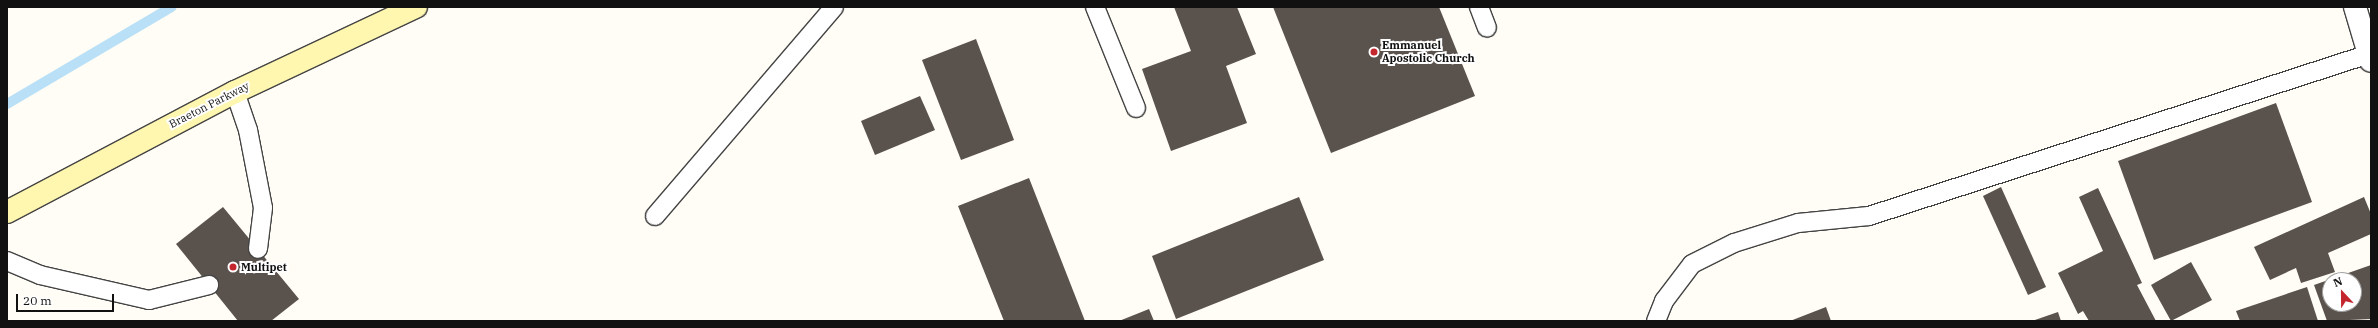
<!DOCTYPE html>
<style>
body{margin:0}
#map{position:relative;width:2378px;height:328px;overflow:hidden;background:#fffdf5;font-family:"IBM Plex Serif",serif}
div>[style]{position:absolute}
.stream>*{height:10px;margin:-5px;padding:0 5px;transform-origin:5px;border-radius:5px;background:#b9e0f7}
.building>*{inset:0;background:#5a524d}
.roads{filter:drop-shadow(1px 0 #444) drop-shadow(-1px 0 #444) drop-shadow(0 1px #444) drop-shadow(0 -1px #444)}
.service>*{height:18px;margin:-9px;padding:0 9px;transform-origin:9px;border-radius:9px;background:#fff}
.tertiary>*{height:22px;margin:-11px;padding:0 11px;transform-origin:11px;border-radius:11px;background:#fff}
.secondary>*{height:22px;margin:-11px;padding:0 11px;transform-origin:11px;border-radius:11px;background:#fff6b0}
.dots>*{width:11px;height:11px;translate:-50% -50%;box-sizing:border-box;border:2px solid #fff;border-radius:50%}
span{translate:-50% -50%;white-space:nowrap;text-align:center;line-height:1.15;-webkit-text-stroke:4px #fff;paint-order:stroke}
.poi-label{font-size:11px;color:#111;font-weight:700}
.left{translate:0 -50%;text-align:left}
.street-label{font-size:11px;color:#111}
.frame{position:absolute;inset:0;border:8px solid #111;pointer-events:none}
.north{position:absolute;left:2322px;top:272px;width:40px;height:40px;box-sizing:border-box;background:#fff;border:1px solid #a0a0a0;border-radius:50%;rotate:338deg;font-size:11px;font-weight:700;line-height:16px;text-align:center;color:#111}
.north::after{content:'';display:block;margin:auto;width:14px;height:18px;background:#c4262e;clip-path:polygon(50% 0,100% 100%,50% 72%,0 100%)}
.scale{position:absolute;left:16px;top:294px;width:98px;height:18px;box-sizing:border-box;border:2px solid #111;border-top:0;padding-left:5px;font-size:12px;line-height:14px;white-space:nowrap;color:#111;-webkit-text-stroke:3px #fff;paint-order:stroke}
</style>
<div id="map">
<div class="stream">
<div style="left:7px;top:104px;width:191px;rotate:-30.5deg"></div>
</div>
<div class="building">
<div style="clip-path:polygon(1174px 7px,1237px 7px,1256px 54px,1226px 66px,1247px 123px,1171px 151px,1142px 69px,1191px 51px)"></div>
<div style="clip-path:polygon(1273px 7px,1439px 7px,1475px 96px,1331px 153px)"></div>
<div style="clip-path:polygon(976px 39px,1014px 140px,961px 160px,922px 60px)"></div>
<div style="clip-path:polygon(920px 96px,935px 130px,875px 155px,861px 121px)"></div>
<div style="clip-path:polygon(2276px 103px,2312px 202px,2154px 260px,2118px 161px)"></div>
<div style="clip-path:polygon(1029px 178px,1085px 321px,1004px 321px,958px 206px)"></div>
<div style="clip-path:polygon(2001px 187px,2046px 287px,2028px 295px,1983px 196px)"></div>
<div style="clip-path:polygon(2098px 188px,2142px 283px,2137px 285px,2156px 321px,2089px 321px,2083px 311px,2078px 314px,2058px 273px,2103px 251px,2079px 197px)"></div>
<div style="clip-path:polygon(1299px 197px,1324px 260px,1176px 319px,1152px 256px)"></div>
<div style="clip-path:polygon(2364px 197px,2371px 214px,2371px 234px,2328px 253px,2335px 272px,2301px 283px,2296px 268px,2270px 280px,2254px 247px)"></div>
<div style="clip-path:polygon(223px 207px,299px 299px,271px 321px,238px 321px,176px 244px)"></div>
<div style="clip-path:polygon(2191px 262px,2212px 300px,2171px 321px,2151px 285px)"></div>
<div style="clip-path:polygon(evenodd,2371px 265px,2371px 319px,2327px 321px,2314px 285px,2371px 265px,2330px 280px,2354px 280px,2354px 304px,2330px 304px,2330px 280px)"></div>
<div style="clip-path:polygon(2307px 287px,2318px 321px,2240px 321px,2236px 311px)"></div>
<div style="clip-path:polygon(1826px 307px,1831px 321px,1790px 321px)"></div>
<div style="clip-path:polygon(1149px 309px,1154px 321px,1119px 321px)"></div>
<div style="clip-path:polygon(2058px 312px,2061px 321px,2032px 321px)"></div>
</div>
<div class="roads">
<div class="service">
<div style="left:1095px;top:7px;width:109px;rotate:67.9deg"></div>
<div style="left:1479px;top:7px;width:22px;rotate:69deg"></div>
<div style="left:235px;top:92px;width:40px;rotate:71.1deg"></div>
<div style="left:248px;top:130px;width:79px;rotate:79.1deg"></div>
<div style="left:263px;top:208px;width:41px;rotate:97deg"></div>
<div style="left:655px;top:216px;width:275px;rotate:-49.4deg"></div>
<div style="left:7px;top:261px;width:36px;rotate:23deg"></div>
<div style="left:40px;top:275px;width:112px;rotate:12.9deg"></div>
<div style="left:149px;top:300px;width:62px;rotate:-14deg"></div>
<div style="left:1656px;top:321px;width:22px;rotate:-68deg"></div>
<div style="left:1664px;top:301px;width:46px;rotate:-52.9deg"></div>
<div style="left:1692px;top:264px;width:47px;rotate:-26.6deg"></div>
<div style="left:1734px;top:243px;width:67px;rotate:-17.4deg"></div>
<div style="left:1798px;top:223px;width:71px;rotate:-5.6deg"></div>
<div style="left:1869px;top:216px;width:526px;rotate:-17.95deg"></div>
</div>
<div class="tertiary">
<div style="left:2355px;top:7px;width:56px;rotate:73.5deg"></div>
</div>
<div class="secondary">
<div style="left:7px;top:212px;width:258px;rotate:-27.8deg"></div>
<div style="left:235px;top:92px;width:200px;rotate:-25.2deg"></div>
</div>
</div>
<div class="dots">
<div style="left:1374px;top:52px;background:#c4262e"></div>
<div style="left:233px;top:267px;background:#c4262e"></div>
</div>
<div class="poi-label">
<span class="left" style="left:1382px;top:52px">Emmanuel<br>Apostolic Church</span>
<span class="left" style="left:241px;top:267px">Multipet</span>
</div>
<div class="street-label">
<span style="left:209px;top:105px;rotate:-27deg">Braeton Parkway</span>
</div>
<div class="frame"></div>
<div class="north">N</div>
<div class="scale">20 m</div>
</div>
